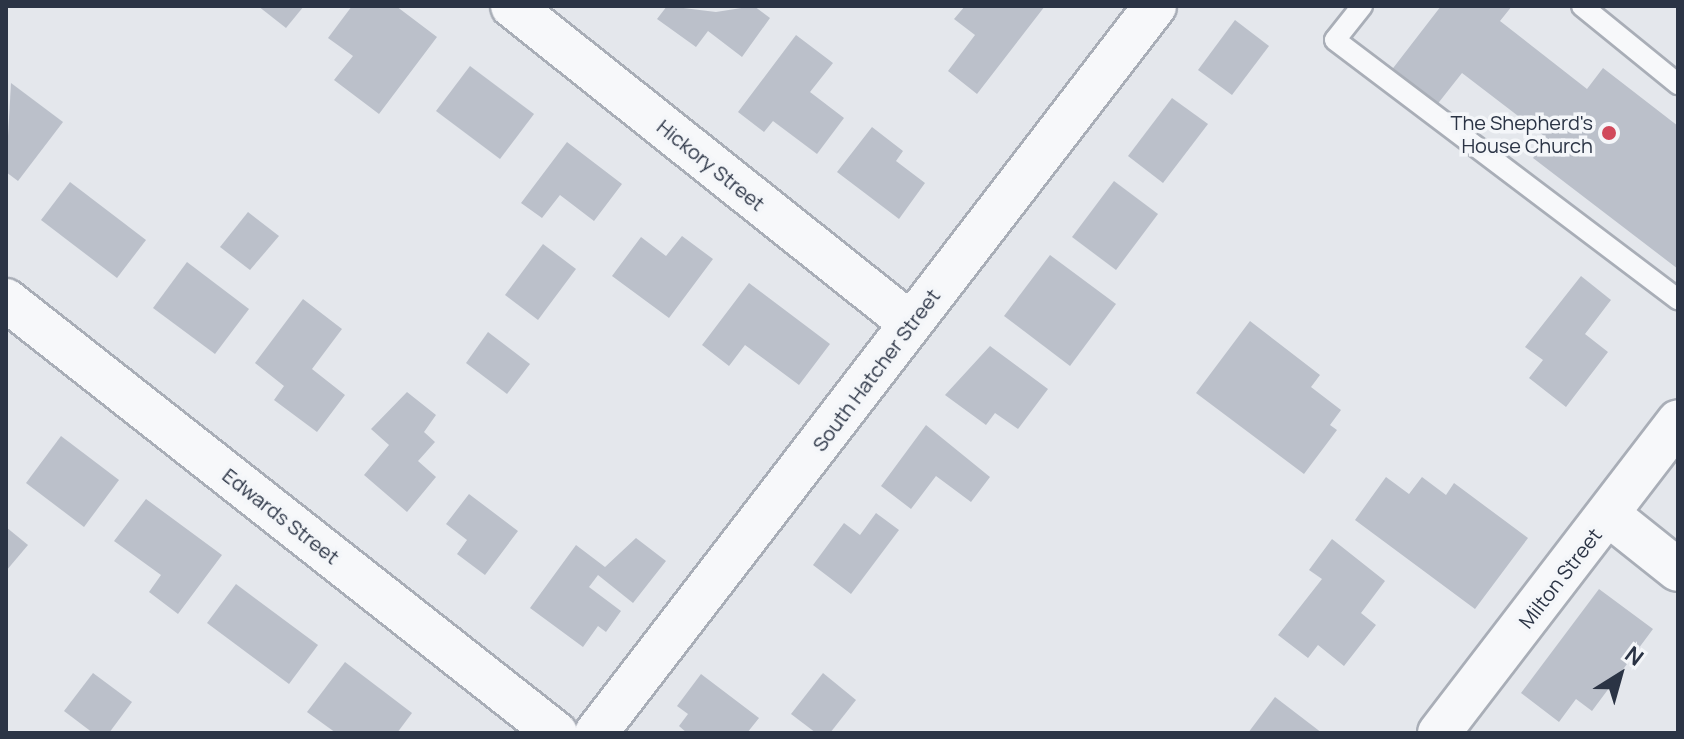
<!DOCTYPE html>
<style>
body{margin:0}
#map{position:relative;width:1684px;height:739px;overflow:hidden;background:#e4e7ec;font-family:Manrope,sans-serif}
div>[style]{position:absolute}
.building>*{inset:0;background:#bbc0ca}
.roads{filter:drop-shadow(2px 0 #a9aeb7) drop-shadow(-2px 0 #a9aeb7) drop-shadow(0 2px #a9aeb7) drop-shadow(0 -2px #a9aeb7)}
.service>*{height:20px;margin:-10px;padding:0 10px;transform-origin:10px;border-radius:10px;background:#f7f8fa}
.minor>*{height:42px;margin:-21px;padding:0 21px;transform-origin:21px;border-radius:21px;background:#f7f8fa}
.dots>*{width:22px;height:22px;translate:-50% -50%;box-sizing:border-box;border:4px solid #f4f6f9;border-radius:50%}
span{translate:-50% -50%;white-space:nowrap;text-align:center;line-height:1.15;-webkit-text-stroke:7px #f4f6f9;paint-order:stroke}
.poi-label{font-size:20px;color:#2b3445}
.right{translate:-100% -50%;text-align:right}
.street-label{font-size:20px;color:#2b3445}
.frame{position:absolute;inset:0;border:8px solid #2b3445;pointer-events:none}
.north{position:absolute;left:1580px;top:635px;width:80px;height:80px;-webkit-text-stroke:6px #f4f6f9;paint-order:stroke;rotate:37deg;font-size:22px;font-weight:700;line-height:32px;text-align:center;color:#2b3445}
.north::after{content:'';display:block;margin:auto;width:28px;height:36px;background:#2b3445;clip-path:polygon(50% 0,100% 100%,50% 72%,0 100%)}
</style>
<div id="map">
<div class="building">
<div style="clip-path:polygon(258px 6px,304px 6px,286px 28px)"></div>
<div style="clip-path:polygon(352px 6px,396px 6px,437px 37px,379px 114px,334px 80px,353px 56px,328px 38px)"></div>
<div style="clip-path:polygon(667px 6px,716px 12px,754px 6px,770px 18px,742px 57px,708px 31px,696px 47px,657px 19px)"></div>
<div style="clip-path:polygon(965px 6px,1045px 6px,977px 94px,948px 71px,975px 35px,954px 19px)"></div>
<div style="clip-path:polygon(1441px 6px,1512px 6px,1500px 21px,1587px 89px,1603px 68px,1678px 126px,1678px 269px,1533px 158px,1548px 139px,1462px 73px,1432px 111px,1387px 76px)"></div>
<div style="clip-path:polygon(1235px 20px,1269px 46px,1232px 95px,1198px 70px)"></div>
<div style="clip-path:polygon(796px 35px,833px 63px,810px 92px,844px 118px,817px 154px,773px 121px,764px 132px,738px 112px)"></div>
<div style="clip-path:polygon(470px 66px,534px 114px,500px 159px,436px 111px)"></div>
<div style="clip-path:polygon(11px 83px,63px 122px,18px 181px,6px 172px)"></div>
<div style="clip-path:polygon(1172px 98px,1208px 124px,1163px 183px,1128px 156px)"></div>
<div style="clip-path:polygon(872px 127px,903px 151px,896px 161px,925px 183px,899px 219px,837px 172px)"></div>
<div style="clip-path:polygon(567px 142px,622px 184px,594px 221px,560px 195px,542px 218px,521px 203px)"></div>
<div style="clip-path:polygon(1114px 181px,1158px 214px,1116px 270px,1072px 237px)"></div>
<div style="clip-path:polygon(70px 182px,146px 240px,117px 278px,41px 220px)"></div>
<div style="clip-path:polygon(248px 212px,279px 236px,250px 270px,220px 247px)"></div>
<div style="clip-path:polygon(682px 236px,713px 259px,669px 318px,612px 276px,641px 237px,666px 256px)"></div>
<div style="clip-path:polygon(543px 244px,576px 269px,538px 320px,505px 295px)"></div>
<div style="clip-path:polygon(1050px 255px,1116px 304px,1070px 366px,1004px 316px)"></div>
<div style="clip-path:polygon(187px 262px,249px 309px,215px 354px,153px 308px)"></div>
<div style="clip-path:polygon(1581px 276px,1611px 300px,1585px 334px,1608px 352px,1566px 407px,1529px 378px,1543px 360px,1525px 347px)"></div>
<div style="clip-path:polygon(749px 283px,830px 344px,799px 385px,745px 345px,729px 366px,702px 345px)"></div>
<div style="clip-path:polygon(303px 299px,342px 329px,312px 369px,345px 395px,317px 432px,274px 400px,284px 386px,255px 363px)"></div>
<div style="clip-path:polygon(1250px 321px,1320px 375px,1311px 387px,1341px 410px,1330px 425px,1337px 430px,1304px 474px,1196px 393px)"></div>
<div style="clip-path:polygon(488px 332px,530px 364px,507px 394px,466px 363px)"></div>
<div style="clip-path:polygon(990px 346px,1048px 389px,1018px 429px,995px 413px,986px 425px,945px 395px)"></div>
<div style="clip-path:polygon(407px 392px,436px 415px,424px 432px,435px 442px,418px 461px,436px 477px,407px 512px,364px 475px,389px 445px,371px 429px)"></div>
<div style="clip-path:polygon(926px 425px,990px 477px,971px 502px,936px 476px,911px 509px,881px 486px)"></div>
<div style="clip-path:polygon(61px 436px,119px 480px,84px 527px,26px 483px)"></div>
<div style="clip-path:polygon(1386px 477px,1409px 494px,1422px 477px,1446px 495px,1454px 483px,1528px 538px,1475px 609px,1355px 520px)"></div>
<div style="clip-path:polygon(469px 494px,518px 531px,485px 575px,457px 554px,467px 540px,446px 524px)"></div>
<div style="clip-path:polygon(146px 499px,222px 555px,178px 614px,149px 592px,161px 575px,114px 541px)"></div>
<div style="clip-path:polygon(876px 513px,899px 530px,851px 594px,813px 565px,844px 523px,860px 535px)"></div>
<div style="clip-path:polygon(6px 527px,28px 545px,6px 571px)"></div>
<div style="clip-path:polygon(636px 538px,666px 561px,633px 603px,598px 575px,589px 587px,621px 611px,606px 632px,598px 626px,583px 647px,530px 608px,576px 545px,605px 567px)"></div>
<div style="clip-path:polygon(1332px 539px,1385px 581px,1361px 613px,1376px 625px,1344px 666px,1318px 645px,1308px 658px,1278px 635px,1322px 579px,1309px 570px)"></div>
<div style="clip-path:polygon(236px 584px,318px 645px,289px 684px,207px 623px)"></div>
<div style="clip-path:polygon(1599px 589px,1653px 629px,1592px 711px,1576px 699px,1559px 722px,1521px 693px)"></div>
<div style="clip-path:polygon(345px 662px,412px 713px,397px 733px,336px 733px,307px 712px)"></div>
<div style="clip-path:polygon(93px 673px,132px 702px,109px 733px,93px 733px,64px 711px)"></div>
<div style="clip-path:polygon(823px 673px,856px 700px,830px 733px,816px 733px,791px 714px)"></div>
<div style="clip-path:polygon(701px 674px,759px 718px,747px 733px,687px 733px,679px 726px,688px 714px,677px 706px)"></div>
<div style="clip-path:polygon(1275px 697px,1322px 733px,1248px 733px)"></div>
</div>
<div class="roads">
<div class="service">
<div style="left:1362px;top:6px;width:43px;rotate:128.5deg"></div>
<div style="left:1335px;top:40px;width:430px;rotate:37.1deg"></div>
<div style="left:1582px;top:6px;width:124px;rotate:39.1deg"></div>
</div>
<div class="minor">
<div style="left:512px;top:6px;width:509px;rotate:38.54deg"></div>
<div style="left:6px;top:300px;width:700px;rotate:38.21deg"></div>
<div style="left:1609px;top:515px;width:88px;rotate:38.6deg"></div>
<div style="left:596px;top:733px;width:917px;rotate:-52.44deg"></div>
<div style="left:1439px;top:733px;width:393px;rotate:-52.5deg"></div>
</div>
</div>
<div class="dots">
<div style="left:1609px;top:133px;background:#d1495b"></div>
</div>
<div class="poi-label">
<span class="right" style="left:1593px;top:134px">The Shepherd's<br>House Church</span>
</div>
<div class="street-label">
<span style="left:711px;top:165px;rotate:39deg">Hickory Street</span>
<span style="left:876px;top:370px;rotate:-53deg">South Hatcher Street</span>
<span style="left:281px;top:516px;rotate:38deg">Edwards Street</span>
<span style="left:1560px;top:578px;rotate:-52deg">Milton Street</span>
</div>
<div class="frame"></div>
<div class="north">N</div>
</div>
